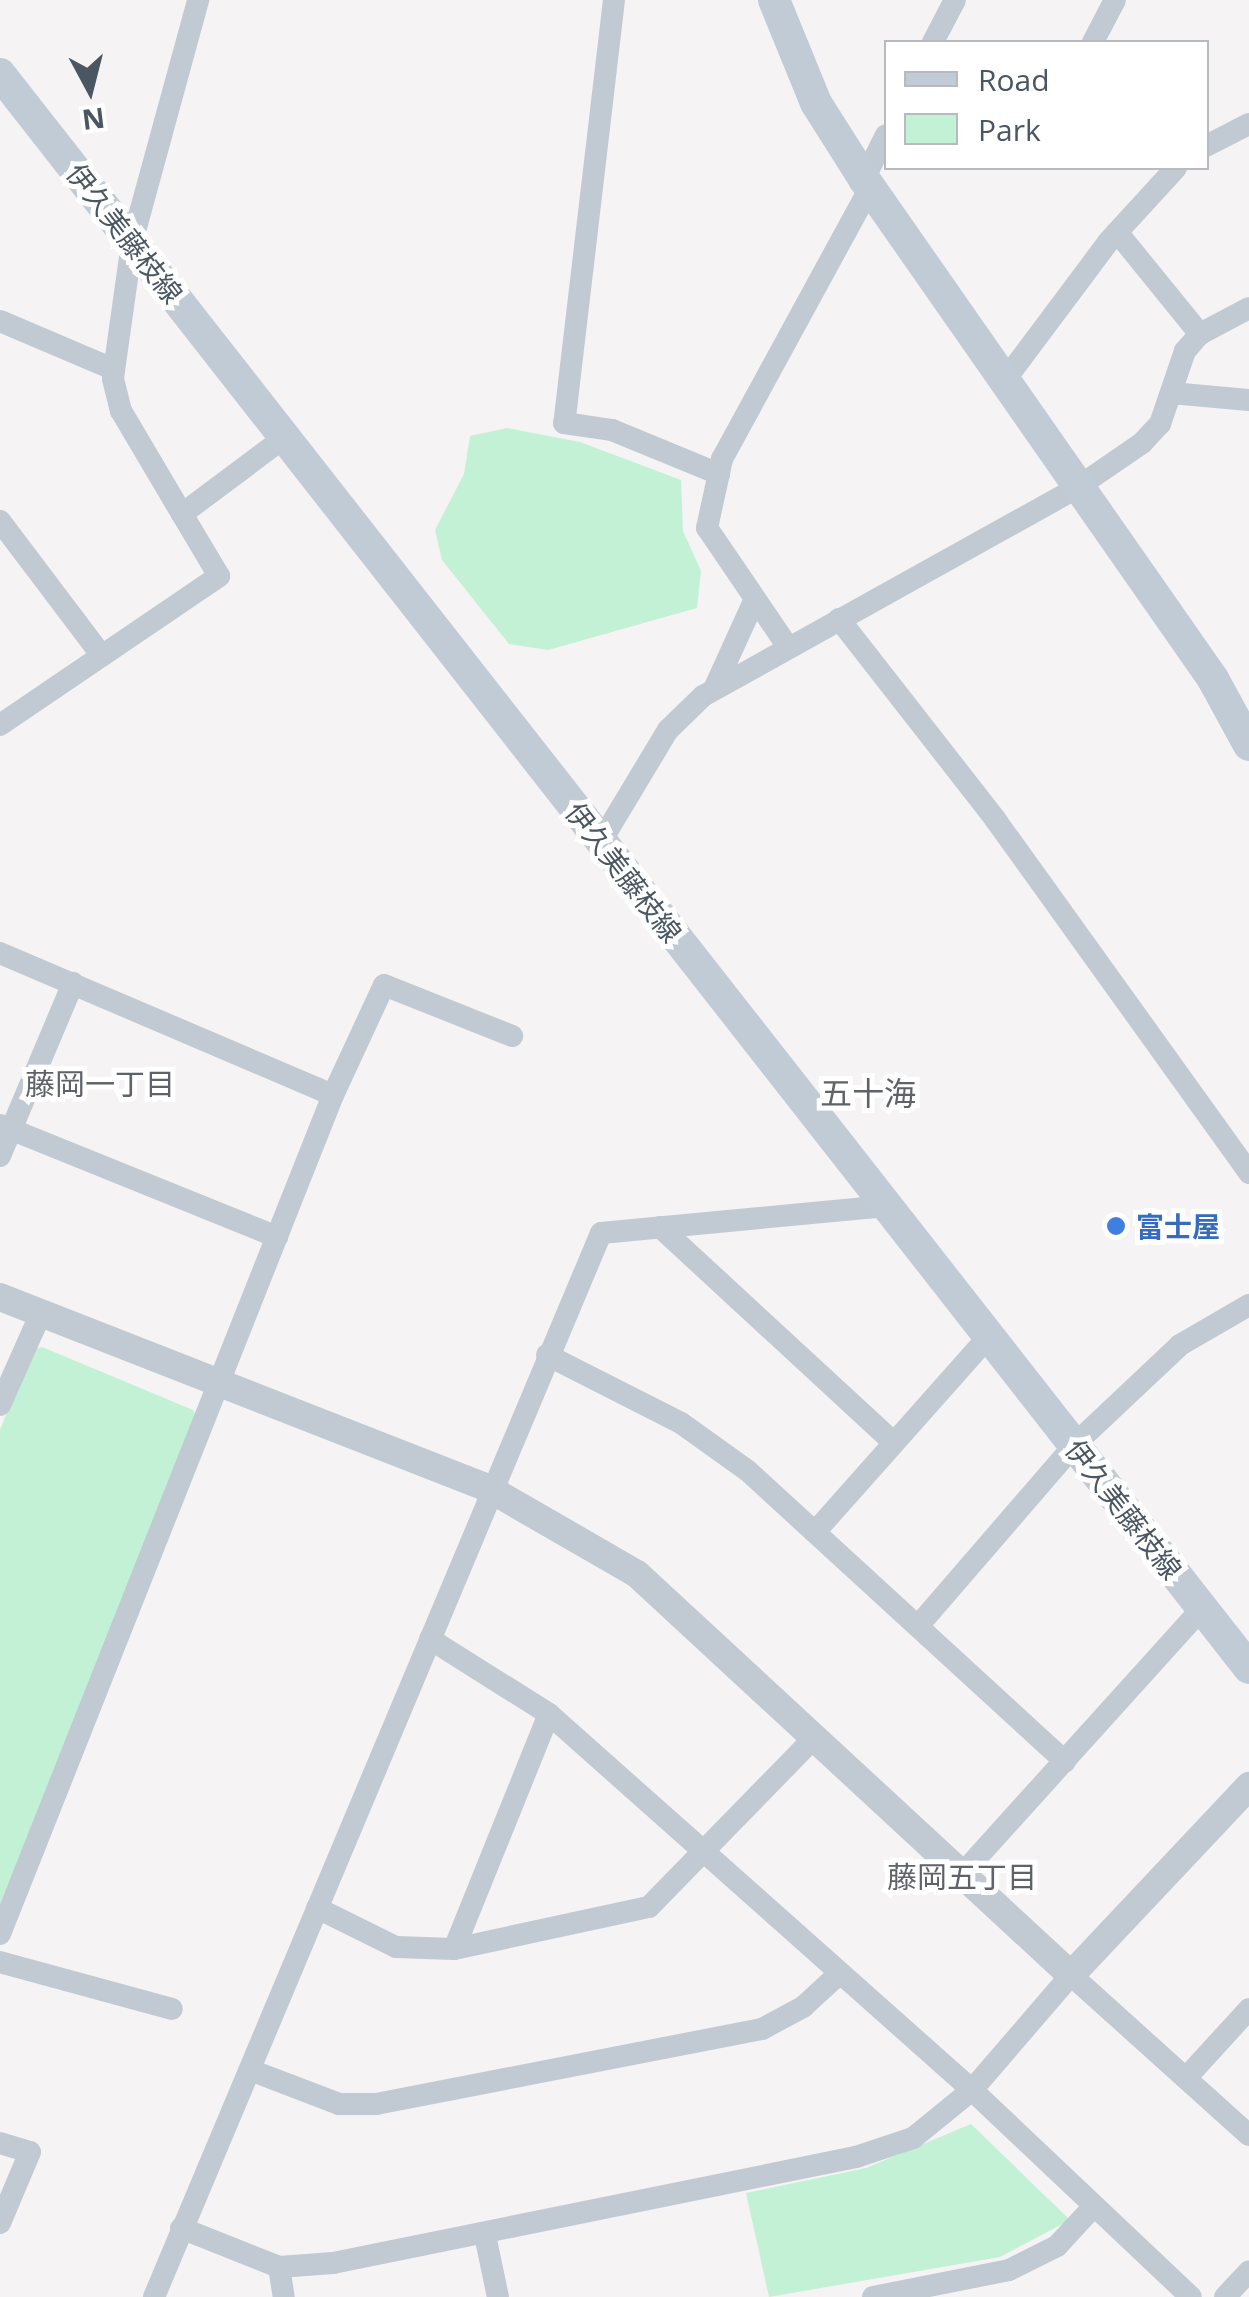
<!DOCTYPE html>
<meta charset="utf-8">
<style>
body{margin:0}
#map{position:relative;width:1249px;height:2297px;overflow:hidden;background:#f5f3f3;font-family:"Open Sans","Noto Sans JP",sans-serif}
div>[style]{position:absolute}
.green>*{inset:0;background:#c3f1d5}
.minor>*{height:22px;margin:-11px;padding:0 11px;transform-origin:11px;border-radius:11px;background:#c1cad2}
.tertiary>*{height:28px;margin:-14px;padding:0 14px;transform-origin:14px;border-radius:14px;background:#c1cad2}
.secondary>*{height:32px;margin:-16px;padding:0 16px;transform-origin:16px;border-radius:16px;background:#c1cbd6}
.dots>*{width:28px;height:28px;translate:-50% -50%;box-sizing:border-box;border:5px solid #fff;border-radius:50%}
span{translate:-50% -50%;white-space:nowrap;text-align:center;line-height:1.15;-webkit-text-stroke:10px #fff;paint-order:stroke}
.street-label{font-size:28px;color:#4a5661}
.shop-label{font-size:28px;color:#366cbe;font-weight:700}
.left{translate:0 -50%;text-align:left}
.neighbourhood-label{font-size:30px;color:#5f6368}
.quarter-label{font-size:32px;color:#5f6368}
.legend{position:absolute;left:884px;top:40px;width:325px;height:130px;box-sizing:border-box;background:#fff;border:2px solid #b7bbc0;margin:0;padding:12px 18px;list-style:none;font-size:30px;color:#4a5661}
.legend li{display:flex;align-items:center;gap:20px;height:50px}
.legend b{width:50px;border:2px solid #b7bbc0}
.north{position:absolute;left:40px;top:40px;width:100px;height:100px;-webkit-text-stroke:8px #fff;paint-order:stroke;rotate:173deg;font-size:28px;font-weight:700;line-height:40px;text-align:center;color:#4a5661}
.north::after{content:'';display:block;margin:auto;width:35px;height:45px;background:#4a5661;clip-path:polygon(50% 0,100% 100%,50% 72%,0 100%)}
</style>
<div id="map">
<div class="green">
<div style="clip-path:polygon(507px 428px,580px 442px,681px 480px,683px 531px,701px 571px,697px 608px,548px 650px,509px 644px,442px 560px,435px 530px,464px 474px,470px 436px)"></div>
<div style="clip-path:polygon(42px 1347px,193px 1410px,197px 1418px,0 1904px,0 1430px,31px 1350px)"></div>
<div style="clip-path:polygon(971px 2124px,1070px 2220px,1000px 2257px,769px 2297px,746px 2193px,866px 2168px)"></div>
</div>
<div class="minor">
<div style="left:614px;top:0;width:426px;rotate:96.7deg"></div>
<div style="left:564px;top:423px;width:49px;rotate:8.3deg"></div>
<div style="left:612px;top:430px;width:116px;rotate:22.4deg"></div>
<div style="left:933px;top:42px;width:47px;rotate:-62.4deg"></div>
<div style="left:1093px;top:42px;width:47px;rotate:-62.4deg"></div>
<div style="left:1206px;top:146px;width:48px;rotate:-27.1deg"></div>
<div style="left:864px;top:179px;width:49px;rotate:-63.4deg"></div>
<div style="left:1117px;top:232px;width:132px;rotate:50.9deg"></div>
<div style="left:0;top:321px;width:123px;rotate:23deg"></div>
<div style="left:1005px;top:380px;width:174px;rotate:-53.2deg"></div>
<div style="left:1109px;top:241px;width:99px;rotate:-47.5deg"></div>
<div style="left:1171px;top:393px;width:78px;rotate:5.1deg"></div>
<div style="left:182px;top:514px;width:120px;rotate:-120.6deg"></div>
<div style="left:121px;top:411px;width:34px;rotate:-104deg"></div>
<div style="left:113px;top:378px;width:137px;rotate:-82deg"></div>
<div style="left:132px;top:242px;width:251px;rotate:-74.7deg"></div>
<div style="left:0;top:521px;width:169px;rotate:52.9deg"></div>
<div style="left:839px;top:619px;width:254px;rotate:52deg"></div>
<div style="left:995px;top:819px;width:436px;rotate:54.3deg"></div>
<div style="left:788px;top:647px;width:144px;rotate:-124.2deg"></div>
<div style="left:707px;top:528px;width:71px;rotate:-77.7deg"></div>
<div style="left:722px;top:459px;width:309px;rotate:-61.4deg"></div>
<div style="left:714px;top:689px;width:99px;rotate:-65.5deg"></div>
<div style="left:0;top:725px;width:265px;rotate:-34.2deg"></div>
<div style="left:219px;top:576px;width:72px;rotate:-120.8deg"></div>
<div style="left:182px;top:514px;width:129px;rotate:-36.8deg"></div>
<div style="left:600px;top:843px;width:132px;rotate:-59deg"></div>
<div style="left:668px;top:730px;width:49px;rotate:-44.2deg"></div>
<div style="left:703px;top:696px;width:429px;rotate:-29.1deg"></div>
<div style="left:1078px;top:487px;width:78px;rotate:-34.5deg"></div>
<div style="left:1142px;top:443px;width:26px;rotate:-47deg"></div>
<div style="left:1160px;top:424px;width:77px;rotate:-71.1deg"></div>
<div style="left:1185px;top:351px;width:23px;rotate:-49deg"></div>
<div style="left:1200px;top:334px;width:55px;rotate:-28deg"></div>
<div style="left:0;top:953px;width:362px;rotate:23.1deg"></div>
<div style="left:0;top:1125px;width:299px;rotate:22deg"></div>
<div style="left:0;top:1156px;width:188px;rotate:-67.1deg"></div>
<div style="left:660px;top:1227px;width:318px;rotate:42.7deg"></div>
<div style="left:547px;top:1355px;width:150px;rotate:26.9deg"></div>
<div style="left:681px;top:1423px;width:82px;rotate:35.6deg"></div>
<div style="left:748px;top:1471px;width:430px;rotate:42.5deg"></div>
<div style="left:0;top:1405px;width:101px;rotate:-66deg"></div>
<div style="left:815px;top:1532px;width:262px;rotate:-48.4deg"></div>
<div style="left:918px;top:1626px;width:239px;rotate:-49.2deg"></div>
<div style="left:1074px;top:1445px;width:146px;rotate:-43.3deg"></div>
<div style="left:1180px;top:1345px;width:80px;rotate:-30.1deg"></div>
<div style="left:430px;top:1639px;width:141px;rotate:32.2deg"></div>
<div style="left:549px;top:1714px;width:566px;rotate:41.63deg"></div>
<div style="left:972px;top:2090px;width:301px;rotate:43.4deg"></div>
<div style="left:962px;top:1874px;width:358px;rotate:-47.9deg"></div>
<div style="left:317px;top:1908px;width:88px;rotate:26.3deg"></div>
<div style="left:396px;top:1947px;width:58px;rotate:2deg"></div>
<div style="left:454px;top:1949px;width:199px;rotate:-12.2deg"></div>
<div style="left:649px;top:1907px;width:236px;rotate:-45.7deg"></div>
<div style="left:0;top:1934px;width:903px;rotate:-68.35deg"></div>
<div style="left:333px;top:1095px;width:121px;rotate:-65.1deg"></div>
<div style="left:384px;top:985px;width:138px;rotate:21.7deg"></div>
<div style="left:454px;top:1949px;width:253px;rotate:-68deg"></div>
<div style="left:0;top:1962px;width:178px;rotate:15.3deg"></div>
<div style="left:250px;top:2070px;width:95px;rotate:20.9deg"></div>
<div style="left:339px;top:2104px;width:37px"></div>
<div style="left:376px;top:2104px;width:393px;rotate:-11deg"></div>
<div style="left:762px;top:2029px;width:47px;rotate:-28.2deg"></div>
<div style="left:803px;top:2007px;width:50px;rotate:-42.6deg"></div>
<div style="left:1186px;top:2078px;width:93px;rotate:-47.6deg"></div>
<div style="left:0;top:2143px;width:31px;rotate:17deg"></div>
<div style="left:30px;top:2152px;width:77px;rotate:112.9deg"></div>
<div style="left:181px;top:2228px;width:105px;rotate:21.7deg"></div>
<div style="left:279px;top:2267px;width:54px;rotate:-4.2deg"></div>
<div style="left:333px;top:2263px;width:534px;rotate:-11.46deg"></div>
<div style="left:856px;top:2157px;width:60px;rotate:-18.4deg"></div>
<div style="left:913px;top:2138px;width:76px;rotate:-39.1deg"></div>
<div style="left:972px;top:2090px;width:152px;rotate:-49.3deg"></div>
<div style="left:1071px;top:1975px;width:239px;rotate:42deg"></div>
<div style="left:485px;top:2235px;width:63px;rotate:78.2deg"></div>
<div style="left:279px;top:2267px;width:30px;rotate:81deg"></div>
<div style="left:154px;top:2297px;width:1154px;rotate:-67.21deg"></div>
<div style="left:601px;top:1233px;width:287px;rotate:-5.4deg"></div>
<div style="left:873px;top:2297px;width:139px;rotate:-11.2deg"></div>
<div style="left:1009px;top:2270px;width:54px;rotate:-26.6deg"></div>
<div style="left:1057px;top:2246px;width:54px;rotate:-47.2deg"></div>
<div style="left:1225px;top:2297px;width:35px;rotate:-47deg"></div>
</div>
<div class="tertiary">
<div style="left:0;top:1297px;width:524px;rotate:21.38deg"></div>
<div style="left:488px;top:1488px;width:172px;rotate:30deg"></div>
<div style="left:637px;top:1574px;width:591px;rotate:42.74deg"></div>
<div style="left:1071px;top:1975px;width:260px;rotate:-46.7deg"></div>
</div>
<div class="secondary">
<div style="left:774px;top:0;width:111px;rotate:67.8deg"></div>
<div style="left:816px;top:103px;width:90px;rotate:57.7deg"></div>
<div style="left:864px;top:179px;width:610px;rotate:55.08deg"></div>
<div style="left:1213px;top:679px;width:75px;rotate:61.4deg"></div>
<div style="left:0;top:74px;width:2025px;rotate:51.92deg"></div>
</div>
<div class="dots">
<div style="left:1116px;top:1226px;background:#3f7fe0"></div>
</div>
<div class="street-label">
<span style="left:125px;top:233px;rotate:52deg">伊久美藤枝線</span>
<span style="left:624px;top:872px;rotate:52deg">伊久美藤枝線</span>
<span style="left:1124px;top:1509px;rotate:52deg">伊久美藤枝線</span>
</div>
<div class="shop-label">
<span class="left" style="left:1136px;top:1226px">富士屋</span>
</div>
<div class="neighbourhood-label">
<span style="left:100px;top:1084px">藤岡一丁目</span>
<span style="left:962px;top:1877px">藤岡五丁目</span>
</div>
<div class="quarter-label">
<span style="left:868px;top:1093px">五十海</span>
</div>
<ul class="legend">
<li><b style="height:12px;background:#c1cbd6"></b>Road</li>
<li><b style="height:28px;background:#c3f1d5"></b>Park</li>
</ul>
<div class="north">N</div>
</div>
